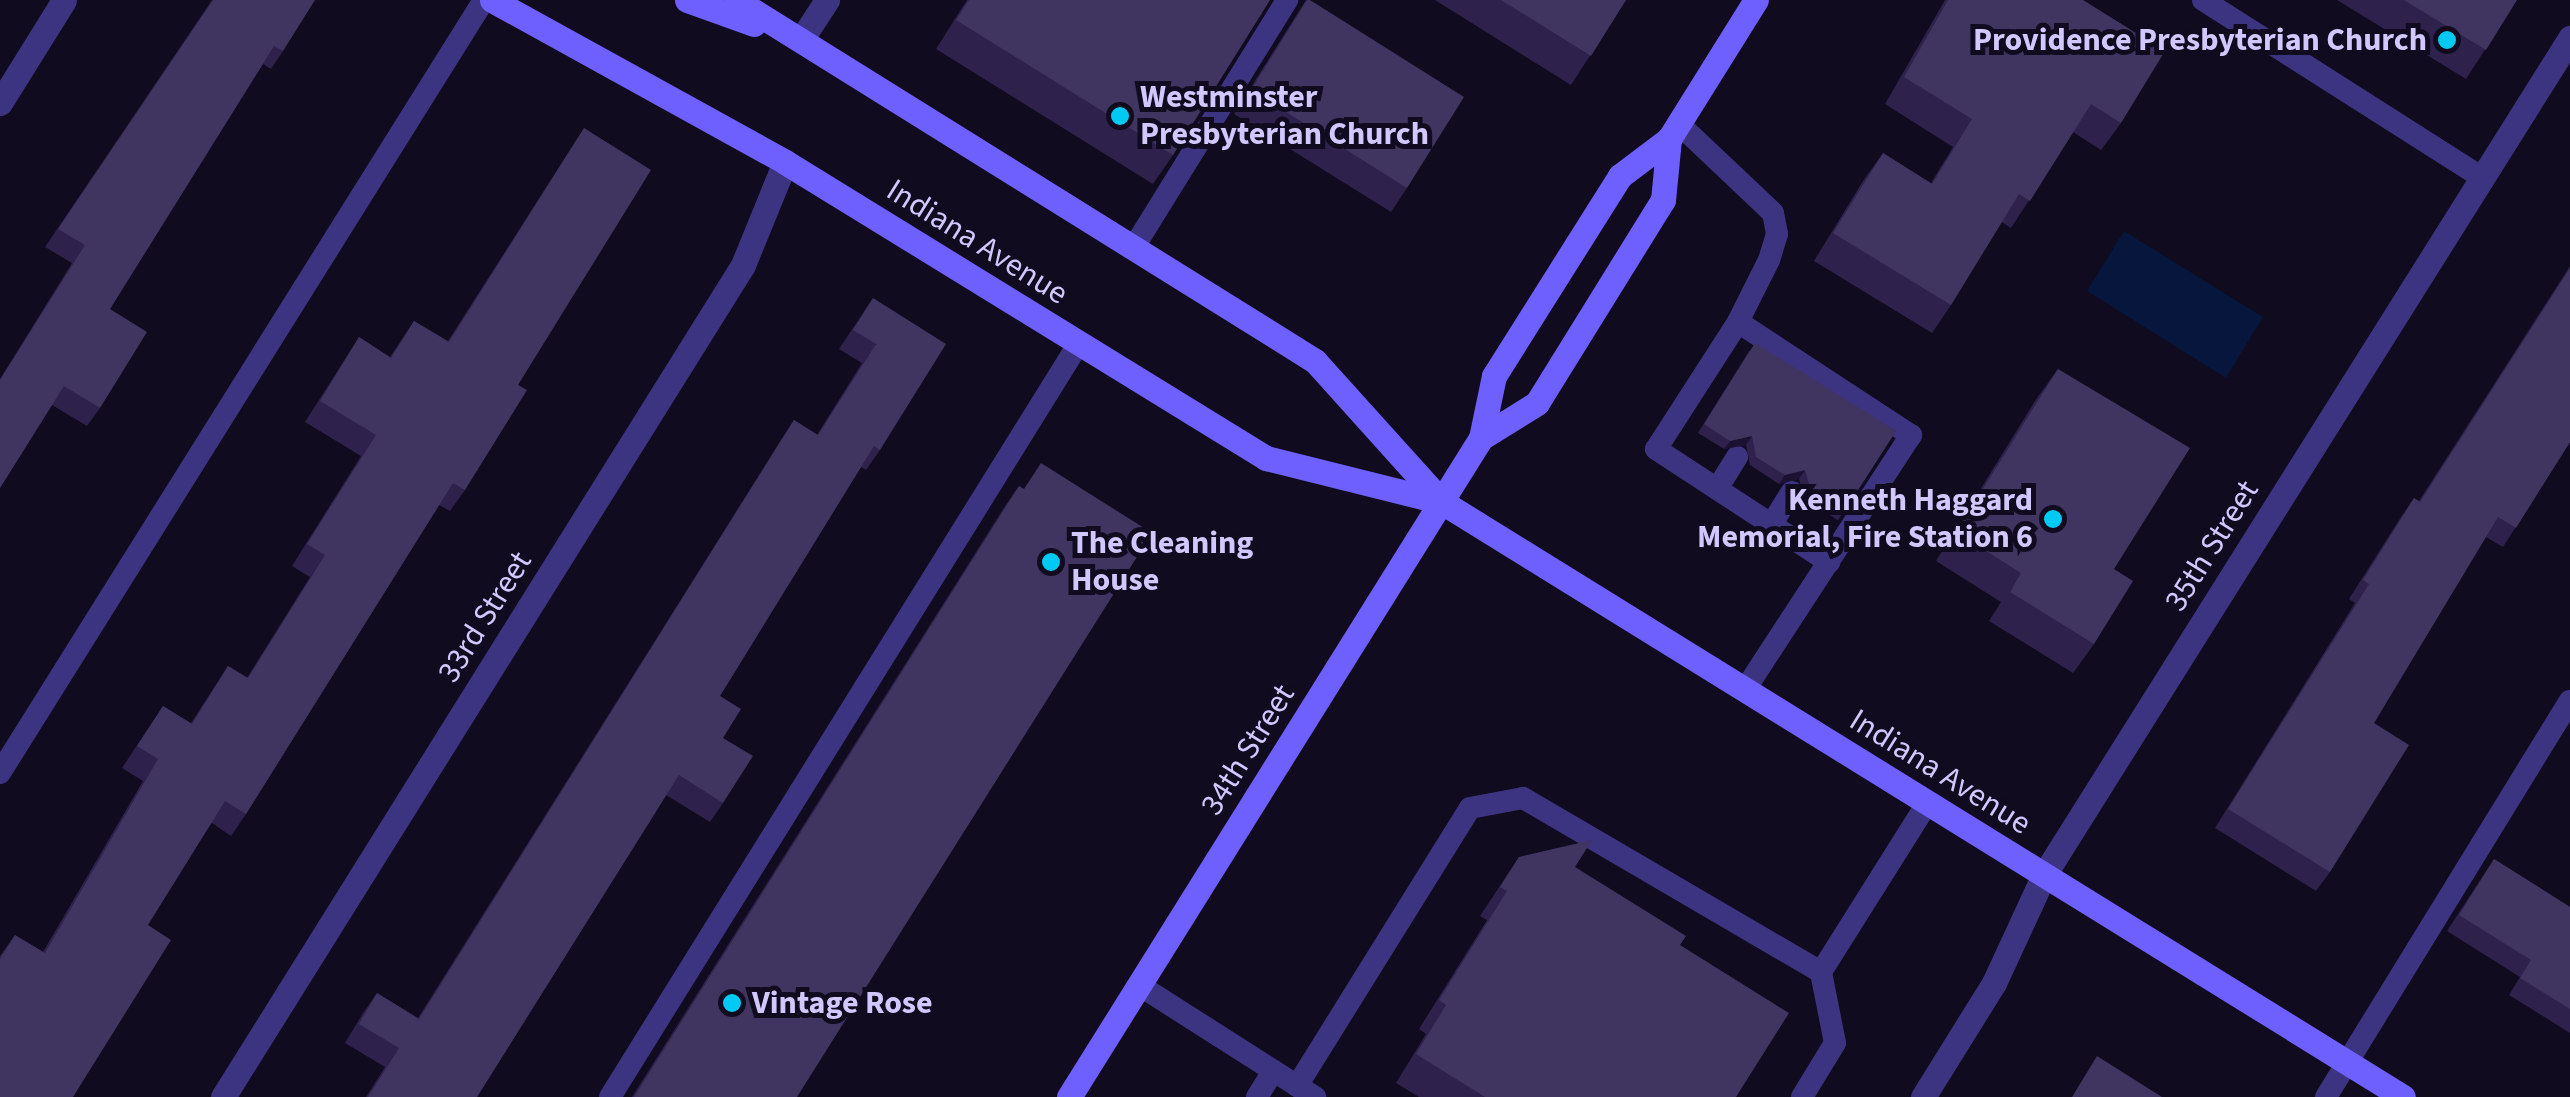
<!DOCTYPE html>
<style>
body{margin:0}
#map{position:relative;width:2570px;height:1097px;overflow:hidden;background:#100b1e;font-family:"Source Sans 3",sans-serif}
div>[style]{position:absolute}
.water>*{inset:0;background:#06163c}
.service>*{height:22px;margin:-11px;padding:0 11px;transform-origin:11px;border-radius:11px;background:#3c3480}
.minor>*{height:25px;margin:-12.5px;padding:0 12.5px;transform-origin:12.5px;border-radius:12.5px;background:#3c3480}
.secondary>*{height:25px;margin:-12.5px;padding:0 12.5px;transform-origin:12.5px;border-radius:12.5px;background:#6e5fff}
.wall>*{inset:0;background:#2e224d}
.shaded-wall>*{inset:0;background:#1b1232}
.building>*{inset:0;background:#403460}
.dots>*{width:28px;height:28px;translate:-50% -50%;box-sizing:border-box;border:5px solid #100b1e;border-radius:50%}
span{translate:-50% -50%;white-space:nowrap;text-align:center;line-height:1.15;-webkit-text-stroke:10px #100b1e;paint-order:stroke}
.poi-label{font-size:32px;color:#d2c8ff;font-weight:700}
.right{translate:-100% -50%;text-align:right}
.left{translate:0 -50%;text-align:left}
.street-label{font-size:32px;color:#d2c8ff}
</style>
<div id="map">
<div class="water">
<div style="clip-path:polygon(2124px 231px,2263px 317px,2226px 378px,2087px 291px)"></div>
</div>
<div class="service">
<div style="left:2203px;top:0;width:331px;rotate:32.5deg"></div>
<div style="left:1679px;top:124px;width:129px;rotate:43.4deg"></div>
<div style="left:1773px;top:213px;width:21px;rotate:79deg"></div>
<div style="left:1777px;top:234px;width:27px;rotate:107deg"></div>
<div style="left:1769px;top:260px;width:69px;rotate:116.6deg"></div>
<div style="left:1738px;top:322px;width:207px;rotate:33.2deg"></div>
<div style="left:1911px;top:435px;width:304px;rotate:123.1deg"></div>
<div style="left:1134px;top:247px;width:291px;rotate:-58.2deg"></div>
<div style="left:1738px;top:322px;width:151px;rotate:122.8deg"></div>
<div style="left:1656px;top:449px;width:207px;rotate:33.2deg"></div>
<div style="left:1717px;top:489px;width:38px;rotate:-58deg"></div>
<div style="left:1771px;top:525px;width:39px;rotate:-58deg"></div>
<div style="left:0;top:773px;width:912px;rotate:-57.95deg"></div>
<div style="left:1139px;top:985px;width:209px;rotate:32.5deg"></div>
<div style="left:1297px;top:1086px;width:327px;rotate:-58.1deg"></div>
<div style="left:1470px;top:808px;width:54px;rotate:-10.7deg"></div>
<div style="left:1523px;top:798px;width:345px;rotate:30.3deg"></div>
<div style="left:610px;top:1097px;width:888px;rotate:-58.12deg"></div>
<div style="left:1257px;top:1097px;width:31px;rotate:-58deg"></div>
<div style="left:1802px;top:1097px;width:63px;rotate:-58.6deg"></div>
<div style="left:1835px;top:1043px;width:72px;rotate:-101.2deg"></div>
<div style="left:1821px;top:972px;width:201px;rotate:-57.8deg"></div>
<div style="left:2326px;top:1097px;width:465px;rotate:-58.4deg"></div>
</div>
<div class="minor">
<div style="left:801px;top:40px;width:48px;rotate:-57deg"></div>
<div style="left:0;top:103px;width:121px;rotate:-58.1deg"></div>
<div style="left:223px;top:1097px;width:981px;rotate:-57.99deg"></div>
<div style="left:743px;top:265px;width:111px;rotate:-67.8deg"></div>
<div style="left:1923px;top:1097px;width:134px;rotate:-58.1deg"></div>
<div style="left:1994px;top:983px;width:119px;rotate:-65.2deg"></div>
<div style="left:2044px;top:875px;width:989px;rotate:-57.85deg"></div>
</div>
<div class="secondary">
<div style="left:492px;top:0;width:335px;rotate:28.9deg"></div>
<div style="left:785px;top:162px;width:565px;rotate:31.61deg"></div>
<div style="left:1266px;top:458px;width:181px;rotate:14deg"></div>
<div style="left:687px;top:0;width:71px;rotate:19.7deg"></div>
<div style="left:736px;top:0;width:682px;rotate:31.94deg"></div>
<div style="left:1315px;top:361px;width:190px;rotate:48deg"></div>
<div style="left:1442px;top:502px;width:1130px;rotate:31.76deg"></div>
<div style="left:1481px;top:438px;width:66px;rotate:-32deg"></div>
<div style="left:1537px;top:403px;width:239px;rotate:-58.2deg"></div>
<div style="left:1663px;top:200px;width:61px;rotate:-84.4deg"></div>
<div style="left:1069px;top:1097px;width:777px;rotate:-57.99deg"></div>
<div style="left:1481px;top:438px;width:63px;rotate:-78.2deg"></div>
<div style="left:1494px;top:376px;width:236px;rotate:-57.8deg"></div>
<div style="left:1620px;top:176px;width:61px;rotate:-37.1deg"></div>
<div style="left:1669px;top:139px;width:164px;rotate:-58deg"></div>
</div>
<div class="wall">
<div style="clip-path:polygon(212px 0,283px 51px,271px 69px,263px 64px,110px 309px,100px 408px,87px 426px,52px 405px,0 488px,0 379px,72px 263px,45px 247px)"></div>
<div style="clip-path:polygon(967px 0,1270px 0,1173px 155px,1153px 184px,936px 49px)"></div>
<div style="clip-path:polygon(1306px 0,1407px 188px,1391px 212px,1234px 114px)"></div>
<div style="clip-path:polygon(1435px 0,1626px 0,1571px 85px)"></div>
<div style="clip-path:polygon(1945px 0,2083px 0,2121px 123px,2101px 150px,2073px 132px,2011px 228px,2002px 222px,1951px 305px,1932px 333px,1814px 261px,1863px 181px,1883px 153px,1931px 183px,1953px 147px,1885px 104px)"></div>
<div style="clip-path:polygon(2337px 0,2517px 0,2466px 79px)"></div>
<div style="clip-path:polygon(584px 128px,518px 385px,465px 490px,450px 511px,439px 505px,246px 814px,231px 836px,212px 823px,0 1097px,0 956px,15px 935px,43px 952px,143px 781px,122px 768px,163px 706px,191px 723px,228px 666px,247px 678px,310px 577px,292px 566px,361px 456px,305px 422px,359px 337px,390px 357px,414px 321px,448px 341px)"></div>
<div style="clip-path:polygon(2570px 266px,2570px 442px,2503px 547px,2486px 537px,2374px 723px,2330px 872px,2316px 891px,2215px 828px,2355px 603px,2349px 599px,2401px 517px,2414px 498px,2419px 501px)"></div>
<div style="clip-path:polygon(873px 298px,880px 450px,866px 470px,861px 467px,720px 696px,723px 738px,723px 803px,710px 822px,666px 795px,477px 1097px,366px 1097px,385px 1067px,345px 1043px,363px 1013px,377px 993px,418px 1018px,781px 440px,794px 420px,817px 435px,862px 363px,839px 349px)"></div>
<div style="clip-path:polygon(1749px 351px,1896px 431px,1838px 520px,1805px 500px,1799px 479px,1779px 484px,1750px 465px,1746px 445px,1724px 449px,1698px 433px)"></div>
<div style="clip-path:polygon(2058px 369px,2114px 569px,2094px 644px,2073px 673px,1989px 621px,2001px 602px,1936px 561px,2037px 398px)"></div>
<div style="clip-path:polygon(1019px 486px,797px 1097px,632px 1097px,1005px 506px)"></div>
<div style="clip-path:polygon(1519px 857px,1575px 867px,1680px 945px,1736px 1097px,1419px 1097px,1396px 1083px,1426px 1034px,1419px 1029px,1487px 920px,1480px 916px)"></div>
<div style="clip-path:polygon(2494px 859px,2570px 907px,2570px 1033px,2509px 995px,2520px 977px,2447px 931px)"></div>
</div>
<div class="shaded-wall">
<div style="clip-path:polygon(1752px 436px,1746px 445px,1724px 449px,1730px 441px)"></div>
<div style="clip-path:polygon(1805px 470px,1799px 479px,1779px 484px,1785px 475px)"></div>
</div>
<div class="building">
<div style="clip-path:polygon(213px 0,315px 0,283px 51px,274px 46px,110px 309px,147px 332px,100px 408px,64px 386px,0 488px,0 380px,85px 245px,58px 229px)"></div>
<div style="clip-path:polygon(969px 0,1270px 0,1173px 155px,956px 20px)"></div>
<div style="clip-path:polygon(1307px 0,1310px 0,1464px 97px,1407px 188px,1251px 90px)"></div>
<div style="clip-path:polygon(1501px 0,1626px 0,1591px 56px)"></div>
<div style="clip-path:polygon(1948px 0,2083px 0,2165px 51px,2121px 123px,2091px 104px,2030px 201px,2019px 194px,1951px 305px,1833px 233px,1883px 153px,1932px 184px,1972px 119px,1904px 77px)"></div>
<div style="clip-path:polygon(2404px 0,2517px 0,2486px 50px)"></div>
<div style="clip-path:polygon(584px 128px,651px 170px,518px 385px,527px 390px,465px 490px,453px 483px,246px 814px,225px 801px,148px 925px,171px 940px,73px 1097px,0 1097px,0 959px,15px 935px,45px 953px,158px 759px,137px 746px,163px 706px,192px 724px,228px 666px,248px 678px,325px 555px,307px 544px,376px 435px,320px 401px,359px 337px,391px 358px,414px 321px,449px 342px)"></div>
<div style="clip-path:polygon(2570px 268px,2570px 442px,2516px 528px,2498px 517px,2374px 723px,2409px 745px,2330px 872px,2228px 809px,2369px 584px,2363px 580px,2414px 498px,2420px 502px)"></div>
<div style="clip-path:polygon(873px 298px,946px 344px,880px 450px,874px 446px,720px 696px,741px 709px,723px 738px,753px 756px,723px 803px,679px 775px,477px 1097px,368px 1097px,399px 1048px,359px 1024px,377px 993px,419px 1019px,794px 420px,818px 435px,876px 344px,853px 330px)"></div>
<div style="clip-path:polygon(1755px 343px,1896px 431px,1844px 512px,1811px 491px,1805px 470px,1785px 475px,1756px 457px,1752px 436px,1730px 441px,1704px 424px)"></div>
<div style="clip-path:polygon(2058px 369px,2190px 448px,2114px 569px,2133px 581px,2094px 644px,2010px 592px,2021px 573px,1956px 532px)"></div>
<div style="clip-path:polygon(1041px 463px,1152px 533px,797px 1097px,634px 1097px,1019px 486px,1024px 489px)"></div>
<div style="clip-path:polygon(1592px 840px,1575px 867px,1686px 936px,1680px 945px,1789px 1013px,1736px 1097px,1485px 1097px,1416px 1054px,1446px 1005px,1439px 1000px,1507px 891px,1500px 887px,1519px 857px)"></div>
<div style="clip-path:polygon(2494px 859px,2570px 907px,2570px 1009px,2520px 978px,2531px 960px,2459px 915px)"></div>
<div style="clip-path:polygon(2097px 1056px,2162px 1097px,2072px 1097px)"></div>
</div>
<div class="dots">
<div style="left:2447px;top:40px;background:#00caf3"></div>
<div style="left:1120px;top:116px;background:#00caf3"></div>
<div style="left:2053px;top:519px;background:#00caf3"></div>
<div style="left:1051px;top:562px;background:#00caf3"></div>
<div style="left:732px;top:1003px;background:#00caf3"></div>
</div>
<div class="poi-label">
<span class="right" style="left:2427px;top:40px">Providence Presbyterian Church</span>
<span class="left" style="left:1140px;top:116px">Westminster<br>Presbyterian Church</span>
<span class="right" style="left:2033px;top:519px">Kenneth Haggard<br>Memorial, Fire Station 6</span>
<span class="left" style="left:1071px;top:562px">The Cleaning<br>House</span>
<span class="left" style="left:752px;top:1003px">Vintage Rose</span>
</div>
<div class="street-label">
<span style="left:977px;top:242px;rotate:32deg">Indiana Avenue</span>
<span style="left:2212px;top:546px;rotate:-58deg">35th Street</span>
<span style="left:485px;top:617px;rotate:-58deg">33rd Street</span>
<span style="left:1248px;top:750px;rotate:-58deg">34th Street</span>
<span style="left:1940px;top:772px;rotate:32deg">Indiana Avenue</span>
</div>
</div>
